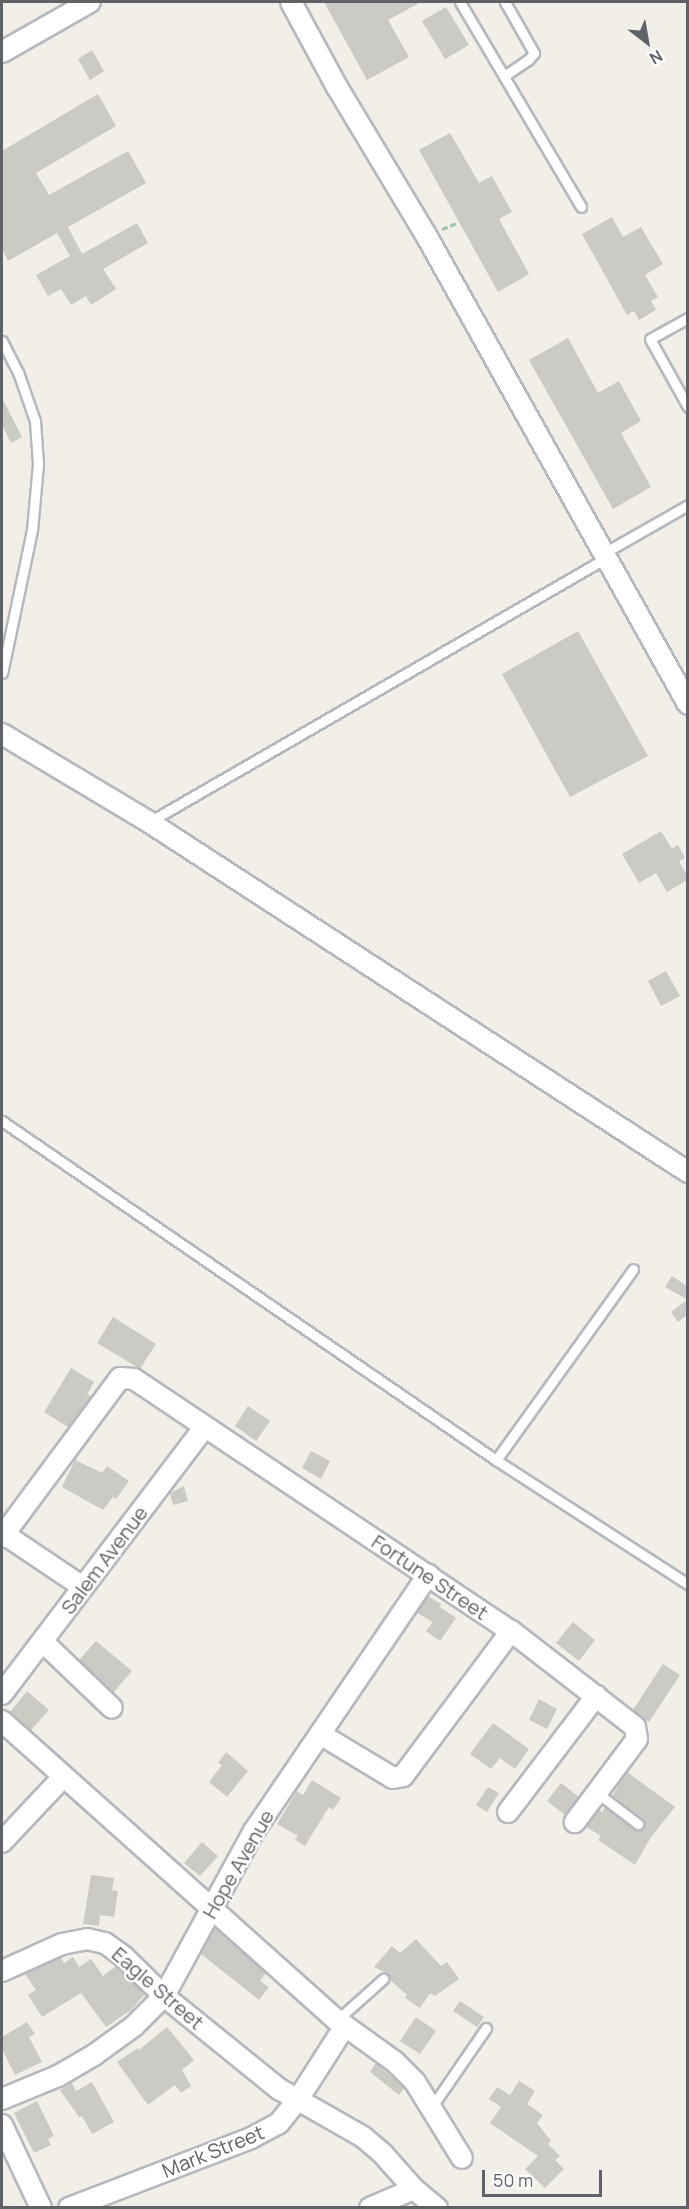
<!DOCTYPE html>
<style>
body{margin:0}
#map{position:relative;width:689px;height:2209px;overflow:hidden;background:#f1efe8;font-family:Manrope,sans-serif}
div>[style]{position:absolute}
.building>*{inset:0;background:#cccac5}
.path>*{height:3px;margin-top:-1.5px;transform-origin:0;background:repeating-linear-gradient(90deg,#9cc7a9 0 6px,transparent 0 9px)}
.roads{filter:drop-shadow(2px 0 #b5b8bc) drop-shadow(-2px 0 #b5b8bc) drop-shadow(0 2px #b5b8bc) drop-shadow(0 -2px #b5b8bc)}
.service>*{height:9px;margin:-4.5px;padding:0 4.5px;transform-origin:4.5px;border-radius:4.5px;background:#fff}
.minor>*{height:20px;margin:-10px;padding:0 10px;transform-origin:10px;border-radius:10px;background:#fff}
span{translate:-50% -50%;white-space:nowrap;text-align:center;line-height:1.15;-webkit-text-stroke:4.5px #fff;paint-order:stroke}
.street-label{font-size:20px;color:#5f6368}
.frame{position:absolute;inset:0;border:3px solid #5f6368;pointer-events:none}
.north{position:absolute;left:617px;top:12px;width:60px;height:60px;-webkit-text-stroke:4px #fff;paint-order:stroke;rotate:149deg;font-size:16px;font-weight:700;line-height:24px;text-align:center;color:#5f6368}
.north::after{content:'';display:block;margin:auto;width:21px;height:27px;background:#5f6368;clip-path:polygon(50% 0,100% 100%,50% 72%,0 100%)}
.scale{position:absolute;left:482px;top:2170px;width:120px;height:27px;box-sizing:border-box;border:3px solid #5f6368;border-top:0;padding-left:8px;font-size:18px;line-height:21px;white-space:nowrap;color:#5f6368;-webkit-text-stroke:4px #fff;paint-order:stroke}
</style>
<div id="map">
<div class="building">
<div style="clip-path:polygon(324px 2px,421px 2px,388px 20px,409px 57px,367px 80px)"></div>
<div style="clip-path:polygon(446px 7px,469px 45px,445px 59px,422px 21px)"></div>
<div style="clip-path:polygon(92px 50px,104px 71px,90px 80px,78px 59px)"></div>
<div style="clip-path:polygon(98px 94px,116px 126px,36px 173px,49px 195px,128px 151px,146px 183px,68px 227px,82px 254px,137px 223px,148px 243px,103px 269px,116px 289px,91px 305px,86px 296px,71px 305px,61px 289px,48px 296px,36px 275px,70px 256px,57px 233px,8px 261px,2px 249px,2px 151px)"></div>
<div style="clip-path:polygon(450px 133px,479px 183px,492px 176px,512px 212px,499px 219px,529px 274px,498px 292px,419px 150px)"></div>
<div style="clip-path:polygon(612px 217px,623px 237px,641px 227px,663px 264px,645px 275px,658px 297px,651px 301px,656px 310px,639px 320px,634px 311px,627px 315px,582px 234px)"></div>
<div style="clip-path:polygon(568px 338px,598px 393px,619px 381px,641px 421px,621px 433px,651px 487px,613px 509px,529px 360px)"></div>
<div style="clip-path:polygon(2px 398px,22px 437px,11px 443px,2px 425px)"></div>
<div style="clip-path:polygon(578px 631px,648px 756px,570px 797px,502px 674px)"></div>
<div style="clip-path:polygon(661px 831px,672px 849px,678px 845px,685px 858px,679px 861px,687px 875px,687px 880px,667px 892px,656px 873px,639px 883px,622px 854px)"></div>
<div style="clip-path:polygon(666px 971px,680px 996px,661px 1006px,648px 981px)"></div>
<div style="clip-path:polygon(672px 1276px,687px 1286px,687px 1299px,665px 1287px)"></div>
<div style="clip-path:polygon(687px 1300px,687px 1315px,678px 1322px,671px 1312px)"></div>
<div style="clip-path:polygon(113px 1317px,156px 1344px,140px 1369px,97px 1343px)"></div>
<div style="clip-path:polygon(71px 1368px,94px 1382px,87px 1394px,91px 1397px,68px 1427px,44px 1412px)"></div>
<div style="clip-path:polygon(248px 1406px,270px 1421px,256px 1441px,235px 1426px)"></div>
<div style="clip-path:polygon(311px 1451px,330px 1461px,321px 1479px,302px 1468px)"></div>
<div style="clip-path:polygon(75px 1460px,102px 1473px,107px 1466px,129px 1481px,116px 1499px,113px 1497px,103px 1510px,62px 1487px)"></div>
<div style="clip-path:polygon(184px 1486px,188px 1501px,173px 1505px,170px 1493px)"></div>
<div style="clip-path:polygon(428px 1596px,441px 1604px,440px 1607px,456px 1618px,440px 1641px,426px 1631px,433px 1622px,417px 1613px)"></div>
<div style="clip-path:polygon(573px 1622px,595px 1640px,579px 1661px,556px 1643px)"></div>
<div style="clip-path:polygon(96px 1641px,132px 1671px,113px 1693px,79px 1660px)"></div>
<div style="clip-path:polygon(663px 1664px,680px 1675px,649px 1722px,633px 1710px)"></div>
<div style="clip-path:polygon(27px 1691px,49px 1710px,31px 1730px,10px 1712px)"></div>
<div style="clip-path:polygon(539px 1699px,557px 1709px,547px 1729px,529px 1720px)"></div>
<div style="clip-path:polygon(493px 1723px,529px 1749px,515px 1769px,500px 1758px,491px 1769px,470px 1754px)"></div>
<div style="clip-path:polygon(226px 1752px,248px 1771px,227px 1797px,209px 1782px,222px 1765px,218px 1763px)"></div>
<div style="clip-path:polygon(627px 1772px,675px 1807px,651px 1837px,635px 1865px,598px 1840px,601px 1836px,586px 1827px,599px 1810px,602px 1812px,605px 1807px,634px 1830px,644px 1828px,643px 1819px,612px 1796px)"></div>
<div style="clip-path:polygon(312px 1780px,341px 1798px,333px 1810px,329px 1807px,305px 1846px,295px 1840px,298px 1836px,277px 1824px,297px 1791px,303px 1795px)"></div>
<div style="clip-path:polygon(561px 1783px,579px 1797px,565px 1815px,547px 1801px)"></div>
<div style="clip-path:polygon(488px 1787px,499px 1793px,487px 1812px,476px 1805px)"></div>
<div style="clip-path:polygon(202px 1842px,218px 1856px,200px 1876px,184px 1863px)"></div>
<div style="clip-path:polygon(91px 1875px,114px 1878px,112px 1890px,118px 1891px,114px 1917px,100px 1915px,99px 1926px,83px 1924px)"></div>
<div style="clip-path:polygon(215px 1928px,266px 1973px,260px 1981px,269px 1987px,259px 2000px,201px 1954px)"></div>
<div style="clip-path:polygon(416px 1939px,441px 1966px,447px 1962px,459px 1979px,435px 1996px,430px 1993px,420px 2008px,405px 1998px,407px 1995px,390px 1980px,388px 1974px,374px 1967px,392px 1946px,400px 1953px)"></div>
<div style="clip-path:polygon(73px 1957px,79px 1967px,91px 1959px,103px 1976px,116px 1966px,145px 1994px,131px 2010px,106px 2027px,81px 1993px,42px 2017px,28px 1995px,36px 1990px,25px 1974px,61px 1958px,64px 1963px)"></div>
<div style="clip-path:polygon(460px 2001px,484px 2017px,477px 2027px,453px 2011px)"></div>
<div style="clip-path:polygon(416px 2017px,436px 2031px,420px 2054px,400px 2041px)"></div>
<div style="clip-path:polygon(27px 2022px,35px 2034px,29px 2037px,42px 2062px,15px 2075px,2px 2049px,2px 2037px)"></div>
<div style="clip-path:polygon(167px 2027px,194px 2060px,182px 2070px,191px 2086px,181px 2093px,175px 2085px,148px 2105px,117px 2062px,138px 2048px,139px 2050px)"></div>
<div style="clip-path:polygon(376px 2063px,404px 2088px,399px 2095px,370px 2072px)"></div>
<div style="clip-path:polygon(519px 2081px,535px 2091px,527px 2104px,543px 2115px,537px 2123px,551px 2141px,548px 2144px,560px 2156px,555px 2160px,564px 2169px,545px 2188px,525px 2169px,538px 2156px,490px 2123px,501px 2107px,489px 2099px,497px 2087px,510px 2095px)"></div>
<div style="clip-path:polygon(92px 2082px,114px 2122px,92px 2134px,82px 2116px,79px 2117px,60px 2090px,72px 2083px,76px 2091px)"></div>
<div style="clip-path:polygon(37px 2101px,54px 2136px,48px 2139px,51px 2145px,34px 2153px,14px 2113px)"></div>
</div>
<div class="path">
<div style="left:442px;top:229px;width:16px;rotate:-22deg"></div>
</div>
<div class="roads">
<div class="service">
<div style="left:460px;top:2px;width:238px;rotate:59.4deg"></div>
<div style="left:504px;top:76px;width:29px;rotate:-34deg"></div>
<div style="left:528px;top:60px;width:9px;rotate:-49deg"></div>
<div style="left:534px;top:53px;width:59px;rotate:-119.6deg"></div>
<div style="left:688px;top:318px;width:43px;rotate:151.1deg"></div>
<div style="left:650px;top:339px;width:78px;rotate:60.8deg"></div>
<div style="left:2px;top:341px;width:35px;rotate:63deg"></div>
<div style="left:18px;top:372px;width:52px;rotate:70.9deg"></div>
<div style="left:35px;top:421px;width:43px;rotate:86deg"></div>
<div style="left:38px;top:464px;width:66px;rotate:95.2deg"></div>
<div style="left:32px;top:530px;width:146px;rotate:101.8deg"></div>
<div style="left:604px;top:553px;width:97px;rotate:-29.7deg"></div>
<div style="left:149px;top:822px;width:528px;rotate:-30.01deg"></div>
<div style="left:2px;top:1121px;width:599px;rotate:34.46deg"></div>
<div style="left:496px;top:1460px;width:229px;rotate:32.9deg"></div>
<div style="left:496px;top:1460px;width:235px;rotate:-54.3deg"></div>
<div style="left:596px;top:1792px;width:53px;rotate:37.3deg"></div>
<div style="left:337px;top:2020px;width:62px;rotate:-41.7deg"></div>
<div style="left:431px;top:2108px;width:97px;rotate:-55.5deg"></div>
</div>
<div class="minor">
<div style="left:291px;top:2px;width:97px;rotate:61.6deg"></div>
<div style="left:337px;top:87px;width:173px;rotate:59deg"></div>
<div style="left:426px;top:235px;width:537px;rotate:60.81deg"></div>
<div style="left:2px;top:52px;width:101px;rotate:-29.6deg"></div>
<div style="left:2px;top:734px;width:171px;rotate:30.9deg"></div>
<div style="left:149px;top:822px;width:643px;rotate:33deg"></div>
<div style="left:4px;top:1534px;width:95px;rotate:33.9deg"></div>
<div style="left:2px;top:1537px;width:198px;rotate:-53.4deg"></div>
<div style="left:120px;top:1378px;width:14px;rotate:4deg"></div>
<div style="left:134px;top:1379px;width:453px;rotate:33.8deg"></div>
<div style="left:511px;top:1631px;width:157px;rotate:37.7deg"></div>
<div style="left:635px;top:1727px;width:12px;rotate:81deg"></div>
<div style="left:637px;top:1739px;width:104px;rotate:126.8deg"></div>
<div style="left:43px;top:1642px;width:95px;rotate:43.7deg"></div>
<div style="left:2px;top:1694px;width:335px;rotate:-52.8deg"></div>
<div style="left:2px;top:1721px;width:449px;rotate:41.8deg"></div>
<div style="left:337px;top:2020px;width:72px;rotate:35.9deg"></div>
<div style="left:395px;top:2062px;width:28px;rotate:45deg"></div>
<div style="left:415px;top:2082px;width:89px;rotate:58.3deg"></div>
<div style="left:320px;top:1734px;width:85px;rotate:31.1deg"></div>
<div style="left:393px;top:1778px;width:10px;rotate:-11deg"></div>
<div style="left:403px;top:1776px;width:181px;rotate:-53.3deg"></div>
<div style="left:508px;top:1812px;width:146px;rotate:-52.8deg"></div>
<div style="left:2px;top:1842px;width:89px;rotate:-46.8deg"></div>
<div style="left:2px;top:1971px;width:66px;rotate:-24.2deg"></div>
<div style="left:62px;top:1944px;width:25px;rotate:-11deg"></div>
<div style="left:87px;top:1939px;width:18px;rotate:13deg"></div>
<div style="left:105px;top:1943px;width:22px;rotate:36deg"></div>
<div style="left:123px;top:1956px;width:57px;rotate:44.3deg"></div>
<div style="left:164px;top:1996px;width:148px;rotate:39deg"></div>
<div style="left:279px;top:2089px;width:97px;rotate:29.7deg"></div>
<div style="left:363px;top:2137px;width:25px;rotate:40deg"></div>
<div style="left:382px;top:2153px;width:48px;rotate:48.4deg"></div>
<div style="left:414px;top:2189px;width:30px;rotate:40deg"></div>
<div style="left:2px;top:2099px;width:61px;rotate:-22.3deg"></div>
<div style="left:58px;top:2076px;width:42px;rotate:-30.3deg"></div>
<div style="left:94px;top:2055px;width:49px;rotate:-35.9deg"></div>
<div style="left:134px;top:2026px;width:42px;rotate:-45deg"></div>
<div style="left:164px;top:1996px;width:188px;rotate:-61.4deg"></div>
<div style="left:254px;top:1831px;width:310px;rotate:-55.8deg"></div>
<div style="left:2px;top:2125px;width:92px;rotate:64.8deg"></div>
<div style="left:69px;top:2208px;width:195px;rotate:-21deg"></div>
<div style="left:251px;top:2138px;width:32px;rotate:-28deg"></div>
<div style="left:279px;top:2123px;width:28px;rotate:-51deg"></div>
<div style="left:297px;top:2101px;width:89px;rotate:-57.4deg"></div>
<div style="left:370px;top:2208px;width:48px;rotate:-23.4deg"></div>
</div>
</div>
<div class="street-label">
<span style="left:104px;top:1560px;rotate:-53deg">Salem Avenue</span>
<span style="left:430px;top:1577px;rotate:34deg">Fortune Street</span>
<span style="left:238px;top:1864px;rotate:-60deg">Hope Avenue</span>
<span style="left:158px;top:1988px;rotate:41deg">Eagle Street</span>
<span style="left:213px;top:2151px;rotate:-22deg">Mark Street</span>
</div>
<div class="frame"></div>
<div class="north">N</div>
<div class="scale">50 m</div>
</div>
